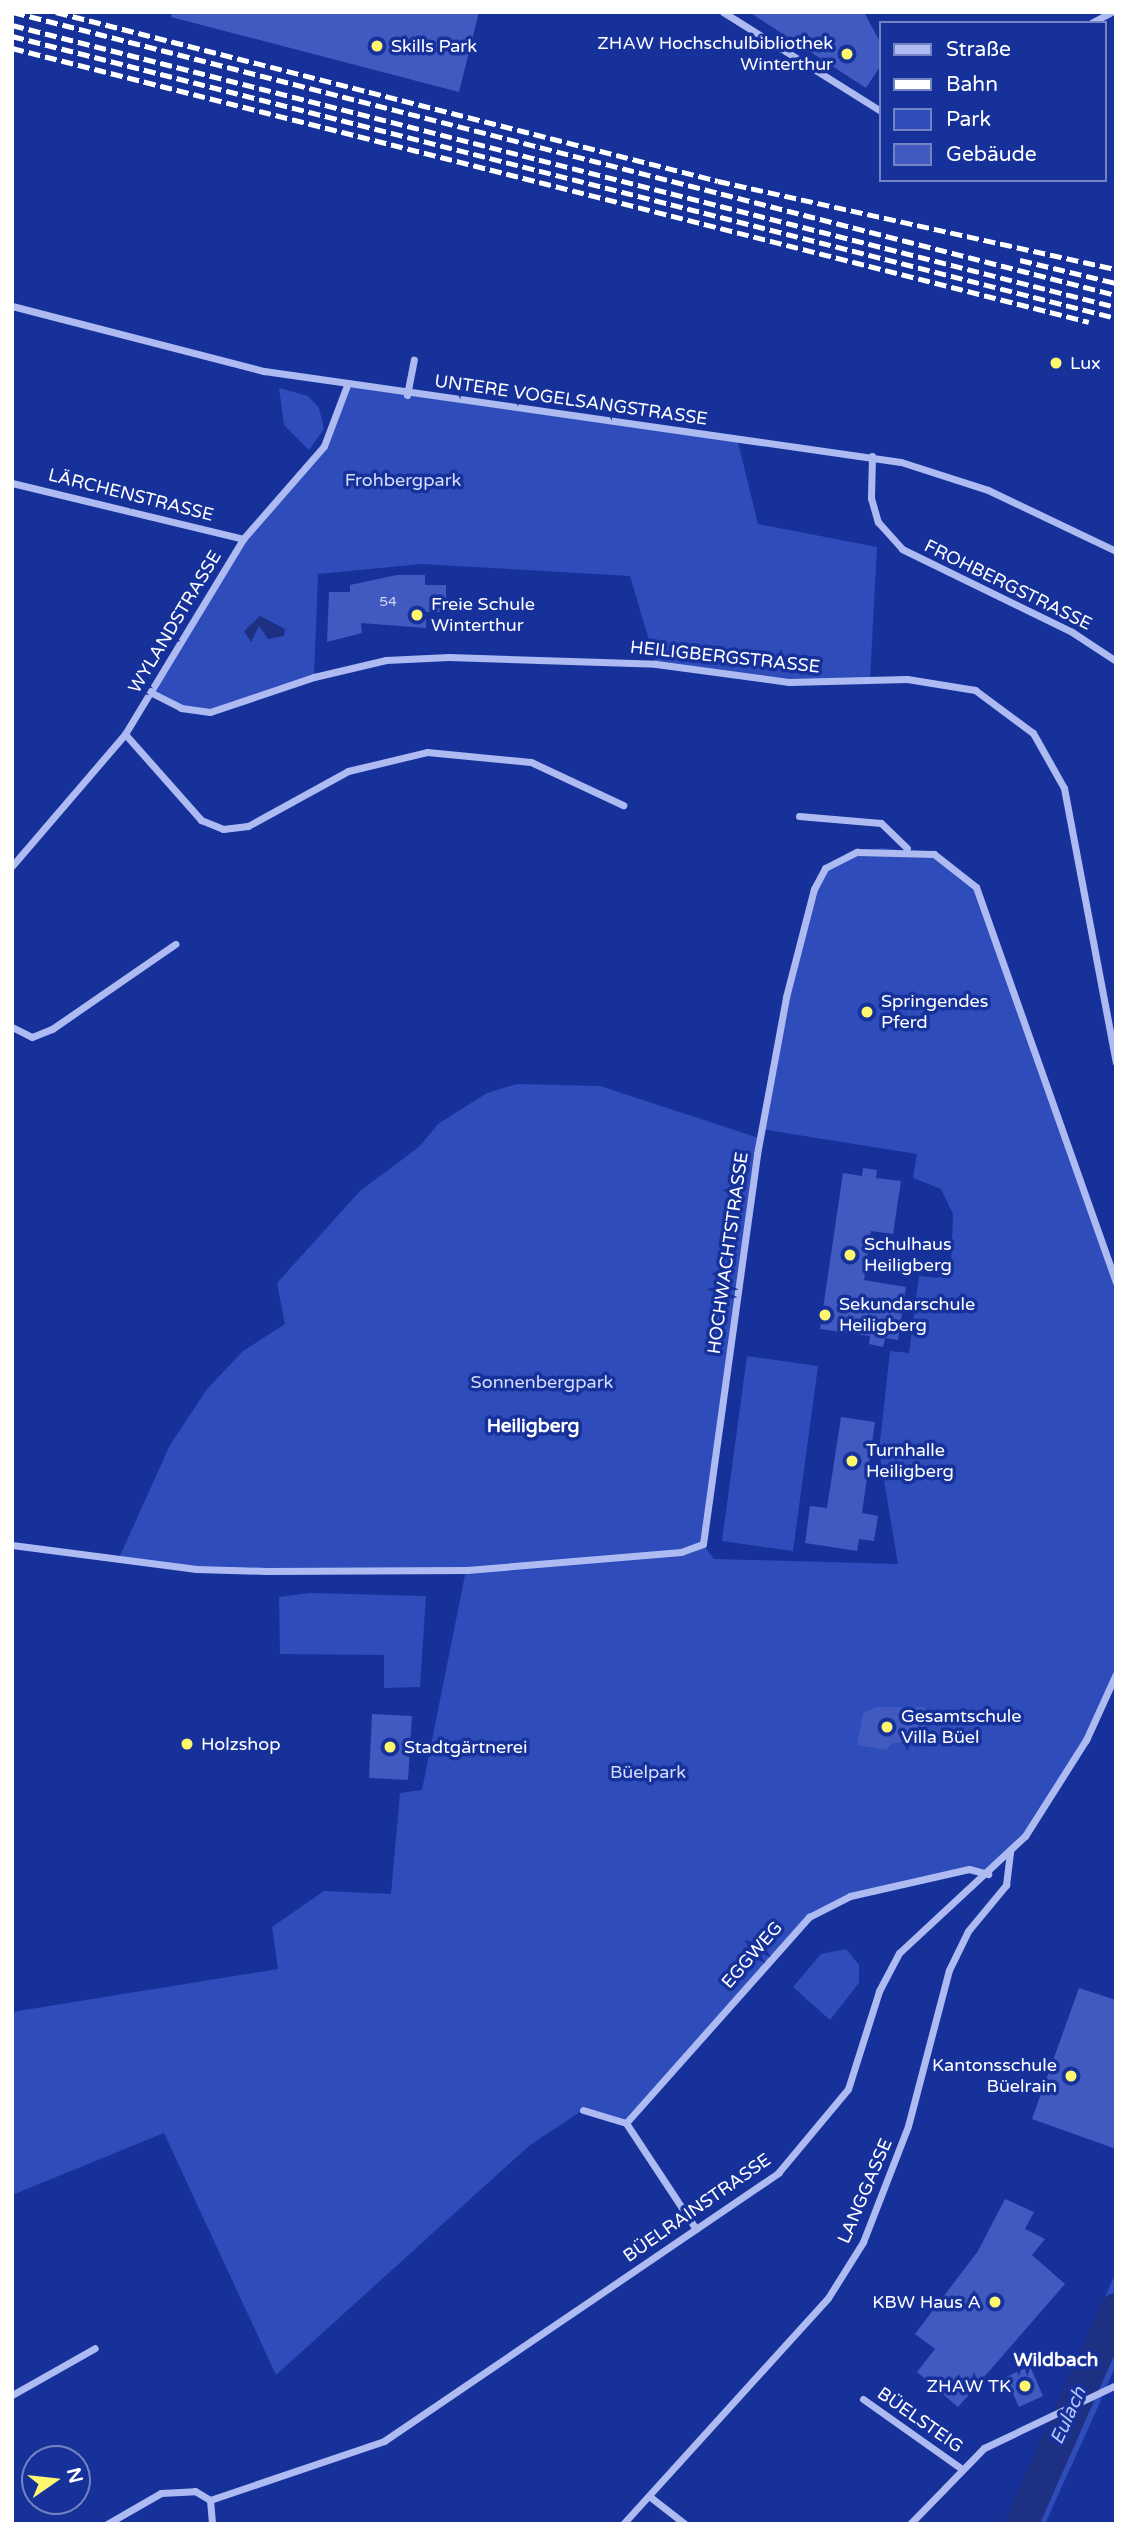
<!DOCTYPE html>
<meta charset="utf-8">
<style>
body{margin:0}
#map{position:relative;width:1128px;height:2536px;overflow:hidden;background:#17319b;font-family:"Varela Round",sans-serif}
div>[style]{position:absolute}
.green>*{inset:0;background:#2e4cba}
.water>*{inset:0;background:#1d3082}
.river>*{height:33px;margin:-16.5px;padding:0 16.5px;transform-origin:16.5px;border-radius:16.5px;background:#1d3082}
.building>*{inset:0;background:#405ac1}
.minor>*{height:7px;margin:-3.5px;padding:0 3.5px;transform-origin:3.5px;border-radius:3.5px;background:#adbbf2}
.rail>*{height:5px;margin-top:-2.5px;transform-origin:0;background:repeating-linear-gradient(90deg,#fff 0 12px,transparent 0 17px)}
.dots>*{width:19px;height:19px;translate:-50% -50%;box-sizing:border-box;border:4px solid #17319b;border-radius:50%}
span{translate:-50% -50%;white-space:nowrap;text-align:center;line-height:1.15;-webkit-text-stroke:7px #17319b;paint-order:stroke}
.number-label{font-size:14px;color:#cfd6f0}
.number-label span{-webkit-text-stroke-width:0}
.poi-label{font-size:18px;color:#fff}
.right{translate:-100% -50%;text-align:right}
.left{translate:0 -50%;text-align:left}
.street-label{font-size:18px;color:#fff}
.park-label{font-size:18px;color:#d4ddfc}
.neighbourhood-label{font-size:19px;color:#fff;font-weight:700}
.water-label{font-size:19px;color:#b9c7f8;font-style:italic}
.frame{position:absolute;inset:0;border:14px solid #fff;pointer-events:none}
.legend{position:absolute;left:879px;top:21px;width:228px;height:161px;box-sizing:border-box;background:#17319b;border:2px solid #7483c3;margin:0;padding:9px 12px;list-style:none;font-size:21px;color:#fff}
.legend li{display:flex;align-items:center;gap:14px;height:35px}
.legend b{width:35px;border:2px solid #7483c3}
.north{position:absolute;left:21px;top:2445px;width:70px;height:70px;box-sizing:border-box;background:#17319b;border:2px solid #7483c3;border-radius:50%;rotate:76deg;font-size:19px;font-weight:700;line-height:28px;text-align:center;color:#fff}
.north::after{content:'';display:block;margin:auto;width:24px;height:32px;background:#fff86e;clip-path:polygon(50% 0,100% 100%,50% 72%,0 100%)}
</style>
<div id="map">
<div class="green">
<div style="clip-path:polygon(347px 385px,737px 438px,758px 524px,877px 547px,870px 680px,826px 683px,656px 664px,630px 576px,422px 564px,318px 574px,314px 677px,210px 712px,195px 713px,152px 693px,243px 539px,324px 446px)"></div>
<div style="clip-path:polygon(279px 388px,308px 396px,319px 408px,324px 429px,309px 450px,284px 425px)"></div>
<div style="clip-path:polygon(882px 848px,934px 854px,976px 887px,1116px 1282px,1116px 1674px,1086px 1740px,1025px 1836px,988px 1874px,969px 1869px,850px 1896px,809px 1917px,626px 2123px,583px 2110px,530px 2145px,276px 2375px,164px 2133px,12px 2195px,12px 2012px,278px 1969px,272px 1927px,324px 1891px,391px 1894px,400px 1793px,422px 1790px,466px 1570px,197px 1569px,119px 1558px,170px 1445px,207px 1389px,243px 1351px,285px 1324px,277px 1283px,360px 1191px,419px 1147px,438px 1124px,487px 1093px,517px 1084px,600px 1086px,759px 1138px,703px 1544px,714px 1559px,898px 1564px,879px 1451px,890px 1351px,909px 1353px,919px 1276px,938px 1278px,951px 1262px,953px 1214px,941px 1189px,913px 1178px,917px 1154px,761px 1129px,814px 889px,825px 868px,857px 852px)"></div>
<div style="clip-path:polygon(747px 1356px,818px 1366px,793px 1551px,722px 1541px)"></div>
<div style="clip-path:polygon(309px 1593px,426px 1596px,420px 1687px,384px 1688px,384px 1655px,280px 1654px,279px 1597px)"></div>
<div style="clip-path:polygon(846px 1949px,859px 1965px,859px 1983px,830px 2020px,793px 1987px,821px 1954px)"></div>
<div style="clip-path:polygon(1116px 2272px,1116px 2365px,1093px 2418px,1045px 2524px,1005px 2524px)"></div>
</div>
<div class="water">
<div style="clip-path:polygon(260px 616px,285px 629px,284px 636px,268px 639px,259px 626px,251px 642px,244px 631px)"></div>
</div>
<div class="river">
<div style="left:1021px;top:2524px;width:235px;rotate:-66.2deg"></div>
</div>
<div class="building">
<div style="clip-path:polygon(172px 12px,479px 12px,459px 92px,171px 17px)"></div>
<div style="clip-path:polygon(749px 12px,864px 12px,881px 44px,881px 65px,866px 88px)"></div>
<div style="clip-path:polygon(397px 575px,425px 575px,425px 585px,446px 585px,446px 612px,426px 612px,426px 628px,361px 623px,362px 633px,327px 642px,329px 592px,350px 592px,350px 585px)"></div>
<div style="clip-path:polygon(863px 1168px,877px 1170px,876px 1178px,901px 1181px,893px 1234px,871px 1231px,864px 1280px,906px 1287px,898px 1340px,885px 1338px,883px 1347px,869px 1344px,870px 1336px,820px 1329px,843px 1173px,862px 1176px)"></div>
<div style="clip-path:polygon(841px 1417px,875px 1422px,862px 1513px,878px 1516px,874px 1541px,859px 1539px,857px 1551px,805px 1543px,810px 1506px,827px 1508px)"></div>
<div style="clip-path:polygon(876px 1707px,925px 1707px,926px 1741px,893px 1743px,886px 1750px,857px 1745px,863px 1713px)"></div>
<div style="clip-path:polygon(372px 1714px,412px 1716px,408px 1780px,369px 1778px)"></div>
<div style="clip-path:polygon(1079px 1988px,1116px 2000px,1116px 2149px,1032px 2119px)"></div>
<div style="clip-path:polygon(1005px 2199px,1034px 2212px,1025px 2229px,1045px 2239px,1032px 2255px,1065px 2284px,958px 2407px,917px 2372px,935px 2349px,915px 2334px,978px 2251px)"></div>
<div style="clip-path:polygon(1030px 2366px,1043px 2396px,1019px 2407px,1006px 2377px)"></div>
</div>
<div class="minor">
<div style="left:723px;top:12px;width:186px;rotate:32.1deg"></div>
<div style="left:1091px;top:23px;width:24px;rotate:-28deg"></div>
<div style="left:12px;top:306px;width:260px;rotate:14.5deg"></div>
<div style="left:264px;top:371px;width:643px;rotate:8.13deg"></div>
<div style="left:901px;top:462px;width:91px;rotate:17.8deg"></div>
<div style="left:988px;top:490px;width:142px;rotate:25.5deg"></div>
<div style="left:407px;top:395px;width:36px;rotate:-79deg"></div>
<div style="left:872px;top:456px;width:42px;rotate:91.4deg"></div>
<div style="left:871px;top:498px;width:25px;rotate:74deg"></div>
<div style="left:878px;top:522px;width:36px;rotate:48deg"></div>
<div style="left:902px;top:549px;width:189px;rotate:26deg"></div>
<div style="left:1072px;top:632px;width:53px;rotate:33.4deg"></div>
<div style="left:12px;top:483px;width:238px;rotate:13.6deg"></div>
<div style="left:152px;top:693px;width:33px;rotate:27deg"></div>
<div style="left:181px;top:708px;width:29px;rotate:8deg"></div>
<div style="left:210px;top:712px;width:110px;rotate:-18.6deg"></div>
<div style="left:314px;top:677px;width:74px;rotate:-13.3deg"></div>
<div style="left:386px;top:660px;width:63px;rotate:-2.7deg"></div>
<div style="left:449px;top:657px;width:207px;rotate:1.9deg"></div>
<div style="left:656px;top:664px;width:134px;rotate:7.7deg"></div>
<div style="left:789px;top:682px;width:118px;rotate:-1.5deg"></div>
<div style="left:907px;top:679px;width:69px;rotate:9.2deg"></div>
<div style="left:975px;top:690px;width:72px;rotate:36.6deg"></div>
<div style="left:1033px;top:733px;width:63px;rotate:60.6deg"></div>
<div style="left:1064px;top:788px;width:279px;rotate:79.3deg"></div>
<div style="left:125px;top:734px;width:115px;rotate:48.5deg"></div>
<div style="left:201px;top:820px;width:24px;rotate:22deg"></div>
<div style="left:223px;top:829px;width:25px;rotate:-7deg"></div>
<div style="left:248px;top:826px;width:114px;rotate:-28.8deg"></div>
<div style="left:348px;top:771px;width:81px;rotate:-13.5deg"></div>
<div style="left:427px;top:752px;width:104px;rotate:5.5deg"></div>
<div style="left:531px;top:762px;width:102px;rotate:25.1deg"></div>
<div style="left:799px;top:816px;width:82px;rotate:4.9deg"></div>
<div style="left:881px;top:823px;width:36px;rotate:44deg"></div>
<div style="left:12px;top:866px;width:174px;rotate:-49.4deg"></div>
<div style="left:125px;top:734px;width:228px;rotate:-58.8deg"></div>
<div style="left:243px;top:539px;width:123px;rotate:-48.9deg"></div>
<div style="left:324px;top:446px;width:65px;rotate:-69.3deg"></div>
<div style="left:12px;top:1027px;width:22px;rotate:27deg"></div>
<div style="left:32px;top:1037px;width:22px;rotate:-22deg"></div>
<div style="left:52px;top:1029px;width:150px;rotate:-34.6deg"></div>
<div style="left:12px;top:1545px;width:186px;rotate:7.4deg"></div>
<div style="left:196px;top:1569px;width:70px;rotate:1.6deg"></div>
<div style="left:266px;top:1571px;width:201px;rotate:-0.3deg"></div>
<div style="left:467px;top:1570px;width:215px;rotate:-4.8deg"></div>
<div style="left:681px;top:1552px;width:23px;rotate:-20deg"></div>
<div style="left:703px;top:1544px;width:394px;rotate:-82.1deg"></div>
<div style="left:757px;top:1154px;width:160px;rotate:-79.5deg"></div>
<div style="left:786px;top:997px;width:112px;rotate:-75.5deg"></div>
<div style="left:814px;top:889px;width:24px;rotate:-62deg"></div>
<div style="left:825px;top:868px;width:36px;rotate:-27deg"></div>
<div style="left:857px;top:852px;width:77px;rotate:1.5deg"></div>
<div style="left:934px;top:854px;width:53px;rotate:38.2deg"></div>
<div style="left:976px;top:887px;width:419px;rotate:70.5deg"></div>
<div style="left:583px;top:2110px;width:45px;rotate:16.8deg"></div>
<div style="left:626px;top:2123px;width:276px;rotate:-48.4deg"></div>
<div style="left:809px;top:1917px;width:46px;rotate:-27.1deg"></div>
<div style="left:850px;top:1896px;width:122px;rotate:-12.8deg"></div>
<div style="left:969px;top:1869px;width:20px;rotate:15deg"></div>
<div style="left:626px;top:2123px;width:127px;rotate:56.6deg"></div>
<div style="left:12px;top:2395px;width:95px;rotate:-29.5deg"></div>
<div style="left:863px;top:2399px;width:118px;rotate:35.3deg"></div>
<div style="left:649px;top:2496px;width:46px;rotate:37.9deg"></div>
<div style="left:210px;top:2500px;width:184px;rotate:-18.7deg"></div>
<div style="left:384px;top:2441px;width:477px;rotate:-34.2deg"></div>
<div style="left:778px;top:2173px;width:109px;rotate:-50.2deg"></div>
<div style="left:848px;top:2089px;width:103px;rotate:-72.4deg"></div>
<div style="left:879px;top:1991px;width:43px;rotate:-62.2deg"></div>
<div style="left:899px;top:1953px;width:172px;rotate:-42.9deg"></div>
<div style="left:1025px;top:1836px;width:114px;rotate:-57.6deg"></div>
<div style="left:1086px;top:1740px;width:72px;rotate:-65.6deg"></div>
<div style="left:210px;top:2500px;width:24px;rotate:85deg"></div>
<div style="left:107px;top:2524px;width:62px;rotate:-29.9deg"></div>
<div style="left:161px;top:2493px;width:34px;rotate:-3deg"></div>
<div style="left:195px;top:2491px;width:17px;rotate:31deg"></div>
<div style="left:623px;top:2524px;width:305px;rotate:-47.8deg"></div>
<div style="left:828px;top:2298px;width:66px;rotate:-58deg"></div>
<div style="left:863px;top:2242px;width:124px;rotate:-68.8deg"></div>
<div style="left:908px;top:2126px;width:161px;rotate:-75.3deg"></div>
<div style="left:949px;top:1970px;width:43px;rotate:-64deg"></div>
<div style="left:968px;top:1931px;width:60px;rotate:-50.4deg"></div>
<div style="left:1006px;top:1885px;width:35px;rotate:-83deg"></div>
<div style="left:910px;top:2524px;width:106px;rotate:-45.8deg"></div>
<div style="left:984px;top:2448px;width:146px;rotate:-25.5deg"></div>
</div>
<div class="rail">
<div style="left:13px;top:12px;width:1139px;rotate:14.39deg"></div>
<div style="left:56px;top:12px;width:683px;rotate:14.32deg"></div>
<div style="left:718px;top:181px;width:408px;rotate:12.5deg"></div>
<div style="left:12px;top:25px;width:1139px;rotate:14.33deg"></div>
<div style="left:12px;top:36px;width:1139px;rotate:14.33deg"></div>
<div style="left:12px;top:48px;width:1111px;rotate:14.27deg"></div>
<div style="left:1020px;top:260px;width:99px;rotate:13.5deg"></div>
</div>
<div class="dots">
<div style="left:377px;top:46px;background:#fff86e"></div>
<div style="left:847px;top:54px;background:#fff86e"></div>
<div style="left:1056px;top:363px;background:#fff86e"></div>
<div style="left:417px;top:615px;background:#fff86e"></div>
<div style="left:867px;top:1012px;background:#fff86e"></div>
<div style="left:850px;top:1255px;background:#fff86e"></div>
<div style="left:825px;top:1315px;background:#fff86e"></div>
<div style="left:852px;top:1461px;background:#fff86e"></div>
<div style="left:887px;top:1727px;background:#fff86e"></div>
<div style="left:187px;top:1744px;background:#fff86e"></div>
<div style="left:390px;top:1747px;background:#fff86e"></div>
<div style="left:1071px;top:2076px;background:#fff86e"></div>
<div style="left:995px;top:2302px;background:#fff86e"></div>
<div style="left:1025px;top:2386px;background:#fff86e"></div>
</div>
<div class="number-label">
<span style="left:388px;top:602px">54</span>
</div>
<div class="poi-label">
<span class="right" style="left:833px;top:54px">ZHAW Hochschulbibliothek<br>Winterthur</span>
<span class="left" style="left:391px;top:46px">Skills Park</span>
<span class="left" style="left:1070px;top:363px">Lux</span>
<span class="left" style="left:431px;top:615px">Freie Schule<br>Winterthur</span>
<span class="left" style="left:881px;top:1012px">Springendes<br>Pferd</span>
<span class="left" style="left:864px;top:1255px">Schulhaus<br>Heiligberg</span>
<span class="left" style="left:839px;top:1315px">Sekundarschule<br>Heiligberg</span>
<span class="left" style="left:866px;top:1461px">Turnhalle<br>Heiligberg</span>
<span class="left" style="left:901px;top:1727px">Gesamtschule<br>Villa Büel</span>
<span class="left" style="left:201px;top:1744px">Holzshop</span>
<span class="left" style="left:404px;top:1747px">Stadtgärtnerei</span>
<span class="right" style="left:1057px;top:2076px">Kantonsschule<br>Büelrain</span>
<span class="right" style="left:981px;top:2302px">KBW Haus A</span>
<span class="right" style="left:1011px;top:2386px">ZHAW TK</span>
</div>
<div class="street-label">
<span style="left:571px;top:400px;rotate:8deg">UNTERE VOGELSANGSTRASSE</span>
<span style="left:131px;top:495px;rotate:14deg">LÄRCHENSTRASSE</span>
<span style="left:1008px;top:585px;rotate:26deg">FROHBERGSTRASSE</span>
<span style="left:175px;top:622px;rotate:-59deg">WYLANDSTRASSE</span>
<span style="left:725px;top:657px;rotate:6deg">HEILIGBERGSTRASSE</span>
<span style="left:728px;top:1253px;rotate:-82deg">HOCHWACHTSTRASSE</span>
<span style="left:752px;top:1955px;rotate:-49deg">EGGWEG</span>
<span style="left:865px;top:2191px;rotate:-67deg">LANGGASSE</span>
<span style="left:697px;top:2208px;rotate:-35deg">BÜELRAINSTRASSE</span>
<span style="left:920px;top:2420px;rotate:35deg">BÜELSTEIG</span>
</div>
<div class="park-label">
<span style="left:403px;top:480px">Frohbergpark</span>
<span style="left:542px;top:1382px">Sonnenbergpark</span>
<span style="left:648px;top:1772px">Büelpark</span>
</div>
<div class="neighbourhood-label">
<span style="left:533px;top:1427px">Heiligberg</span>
<span style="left:1056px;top:2361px">Wildbach</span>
</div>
<div class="water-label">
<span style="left:1069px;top:2416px;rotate:-66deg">Eulach</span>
</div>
<div class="frame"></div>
<ul class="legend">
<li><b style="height:9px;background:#adbbf2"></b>Straße</li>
<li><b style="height:9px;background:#fff"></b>Bahn</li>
<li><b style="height:19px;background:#2e4cba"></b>Park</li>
<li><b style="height:19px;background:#405ac1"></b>Gebäude</li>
</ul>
<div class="north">N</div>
</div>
